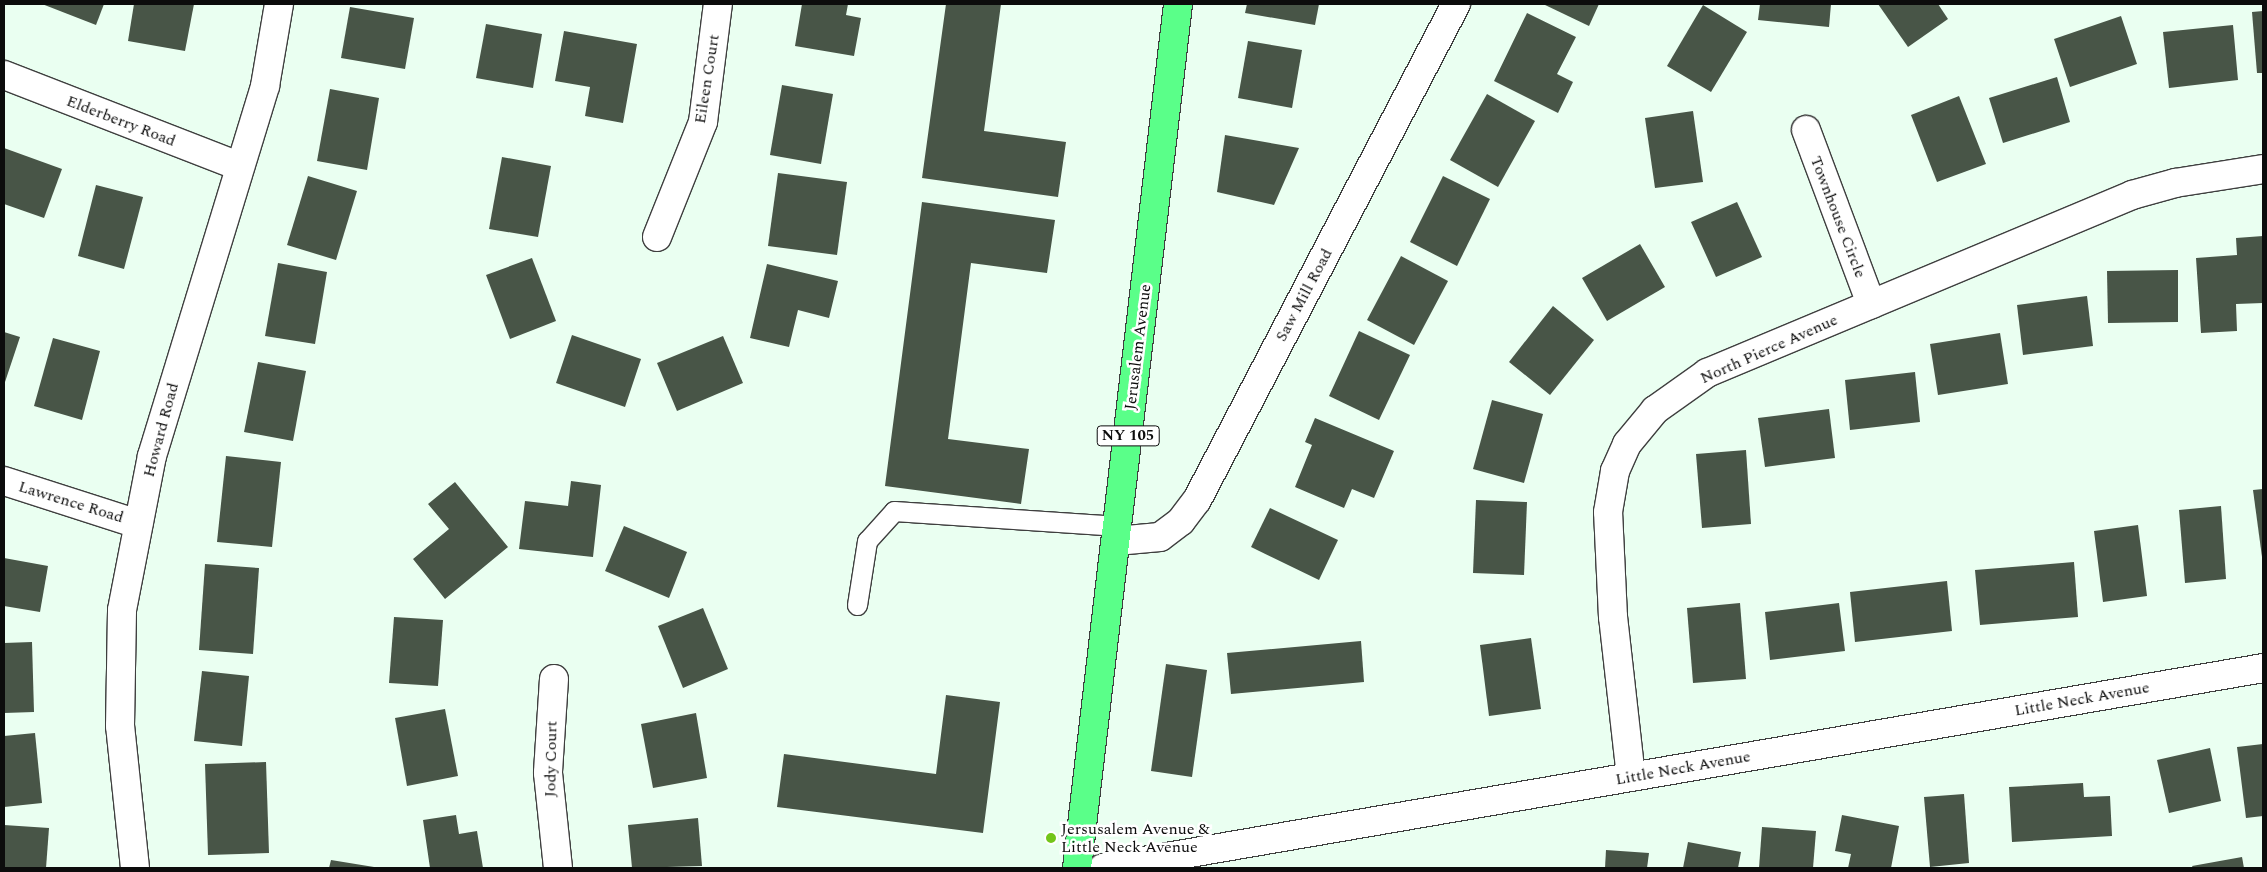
<!DOCTYPE html>
<style>
body{margin:0}
#map{position:relative;width:2267px;height:872px;overflow:hidden;background:#eafff1;font-family:Spectral,serif}
div>[style]{position:absolute}
.building>*{inset:0;background:#485547}
.roads{filter:drop-shadow(1px 0 #3f3f3f) drop-shadow(-1px 0 #3f3f3f) drop-shadow(0 1px #3f3f3f) drop-shadow(0 -1px #3f3f3f)}
.service>*{height:19px;margin:-9.5px;padding:0 9.5px;transform-origin:9.5px;border-radius:9.5px;background:#fff}
.minor>*{height:28px;margin:-14px;padding:0 14px;transform-origin:14px;border-radius:14px;background:#fff}
.primary>*{height:28px;margin:-14px;padding:0 14px;transform-origin:14px;border-radius:14px;background:#5aff89}
.dots>*{width:14px;height:14px;translate:-50% -50%;box-sizing:border-box;border:2px solid #fff;border-radius:50%}
span{translate:-50% -50%;white-space:nowrap;text-align:center;line-height:1.15;-webkit-text-stroke:5px #fff;paint-order:stroke}
.shield-label span{padding:1px 4px;background:#fff;border:1px solid;border-radius:4px;-webkit-text-stroke-width:0}
.shield-label{font-size:15px;color:#0c0c0c;font-weight:700}
.street-label{font-size:16px;color:#0c0c0c}
.poi-label{font-size:16px;color:#0c0c0c}
.left{translate:0 -50%;text-align:left}
.frame{position:absolute;inset:0;border:5px solid #0c0c0c;pointer-events:none}
</style>
<div id="map">
<div class="building">
<div style="clip-path:polygon(42px 4px,104px 4px,96px 25px)"></div>
<div style="clip-path:polygon(134px 4px,194px 4px,185px 51px,128px 41px)"></div>
<div style="clip-path:polygon(802px 4px,848px 4px,846px 15px,861px 18px,854px 56px,795px 46px)"></div>
<div style="clip-path:polygon(946px 4px,1001px 4px,984px 131px,1066px 142px,1058px 197px,922px 178px)"></div>
<div style="clip-path:polygon(1247px 4px,1319px 4px,1315px 25px,1245px 13px)"></div>
<div style="clip-path:polygon(1543px 4px,1599px 4px,1589px 26px)"></div>
<div style="clip-path:polygon(1760px 4px,1831px 4px,1829px 27px,1758px 20px)"></div>
<div style="clip-path:polygon(1878px 4px,1938px 4px,1948px 19px,1908px 47px)"></div>
<div style="clip-path:polygon(1703px 5px,1747px 32px,1711px 92px,1667px 66px)"></div>
<div style="clip-path:polygon(350px 7px,414px 18px,405px 69px,341px 58px)"></div>
<div style="clip-path:polygon(2263px 11px,2263px 73px,2257px 73px,2252px 12px)"></div>
<div style="clip-path:polygon(1527px 13px,1576px 37px,1557px 74px,1573px 82px,1558px 113px,1494px 81px)"></div>
<div style="clip-path:polygon(2121px 16px,2137px 64px,2070px 87px,2054px 39px)"></div>
<div style="clip-path:polygon(486px 24px,542px 34px,533px 88px,476px 78px)"></div>
<div style="clip-path:polygon(2233px 25px,2238px 80px,2169px 88px,2163px 32px)"></div>
<div style="clip-path:polygon(564px 31px,637px 44px,623px 123px,585px 116px,590px 87px,555px 81px)"></div>
<div style="clip-path:polygon(1248px 41px,1302px 50px,1292px 108px,1238px 98px)"></div>
<div style="clip-path:polygon(2057px 77px,2070px 122px,2003px 143px,1989px 98px)"></div>
<div style="clip-path:polygon(782px 85px,833px 94px,821px 164px,770px 155px)"></div>
<div style="clip-path:polygon(330px 89px,379px 98px,367px 170px,317px 161px)"></div>
<div style="clip-path:polygon(1487px 94px,1535px 121px,1498px 187px,1450px 160px)"></div>
<div style="clip-path:polygon(1959px 96px,1986px 164px,1937px 182px,1911px 115px)"></div>
<div style="clip-path:polygon(1693px 111px,1703px 182px,1655px 188px,1645px 118px)"></div>
<div style="clip-path:polygon(1225px 135px,1299px 148px,1274px 205px,1217px 192px)"></div>
<div style="clip-path:polygon(4px 148px,62px 169px,44px 218px,4px 204px)"></div>
<div style="clip-path:polygon(502px 157px,551px 166px,538px 237px,489px 229px)"></div>
<div style="clip-path:polygon(778px 173px,847px 182px,837px 255px,768px 246px)"></div>
<div style="clip-path:polygon(308px 176px,357px 191px,336px 260px,287px 245px)"></div>
<div style="clip-path:polygon(1443px 176px,1490px 199px,1457px 266px,1410px 242px)"></div>
<div style="clip-path:polygon(96px 185px,143px 197px,124px 269px,78px 256px)"></div>
<div style="clip-path:polygon(922px 202px,1055px 220px,1047px 273px,971px 263px,948px 439px,1029px 449px,1021px 504px,885px 486px)"></div>
<div style="clip-path:polygon(1737px 202px,1762px 257px,1716px 277px,1691px 222px)"></div>
<div style="clip-path:polygon(2263px 236px,2263px 303px,2236px 304px,2237px 331px,2201px 333px,2196px 258px,2237px 255px,2236px 238px)"></div>
<div style="clip-path:polygon(1640px 244px,1665px 287px,1607px 321px,1582px 278px)"></div>
<div style="clip-path:polygon(1401px 256px,1448px 281px,1414px 345px,1367px 320px)"></div>
<div style="clip-path:polygon(532px 258px,556px 321px,510px 339px,486px 275px)"></div>
<div style="clip-path:polygon(278px 263px,327px 272px,315px 344px,265px 336px)"></div>
<div style="clip-path:polygon(767px 264px,838px 281px,829px 318px,798px 310px,789px 347px,750px 338px)"></div>
<div style="clip-path:polygon(2178px 270px,2178px 322px,2108px 323px,2107px 271px)"></div>
<div style="clip-path:polygon(2087px 296px,2093px 346px,2023px 355px,2017px 305px)"></div>
<div style="clip-path:polygon(1553px 306px,1594px 340px,1550px 395px,1509px 362px)"></div>
<div style="clip-path:polygon(1359px 331px,1410px 355px,1379px 420px,1329px 396px)"></div>
<div style="clip-path:polygon(4px 332px,20px 337px,4px 385px)"></div>
<div style="clip-path:polygon(2000px 333px,2008px 384px,1938px 395px,1930px 344px)"></div>
<div style="clip-path:polygon(572px 335px,641px 359px,625px 407px,556px 383px)"></div>
<div style="clip-path:polygon(723px 336px,743px 383px,677px 411px,657px 363px)"></div>
<div style="clip-path:polygon(53px 338px,100px 351px,82px 420px,34px 406px)"></div>
<div style="clip-path:polygon(258px 362px,306px 371px,293px 441px,244px 432px)"></div>
<div style="clip-path:polygon(1915px 372px,1920px 422px,1850px 430px,1845px 380px)"></div>
<div style="clip-path:polygon(1492px 400px,1543px 414px,1524px 483px,1473px 469px)"></div>
<div style="clip-path:polygon(1829px 409px,1835px 458px,1765px 467px,1758px 418px)"></div>
<div style="clip-path:polygon(1315px 418px,1394px 451px,1374px 498px,1352px 489px,1344px 508px,1295px 487px,1312px 445px,1305px 442px)"></div>
<div style="clip-path:polygon(1746px 450px,1751px 524px,1702px 528px,1696px 454px)"></div>
<div style="clip-path:polygon(226px 456px,281px 462px,272px 547px,217px 542px)"></div>
<div style="clip-path:polygon(571px 481px,601px 485px,593px 557px,519px 549px,525px 501px,568px 506px)"></div>
<div style="clip-path:polygon(455px 482px,508px 547px,445px 599px,413px 559px,449px 529px,428px 504px)"></div>
<div style="clip-path:polygon(2263px 489px,2263px 557px,2262px 557px,2253px 490px)"></div>
<div style="clip-path:polygon(1476px 500px,1527px 502px,1524px 575px,1473px 573px)"></div>
<div style="clip-path:polygon(2221px 506px,2226px 579px,2185px 583px,2179px 510px)"></div>
<div style="clip-path:polygon(1270px 508px,1338px 540px,1319px 580px,1251px 547px)"></div>
<div style="clip-path:polygon(2138px 525px,2147px 596px,2103px 602px,2094px 531px)"></div>
<div style="clip-path:polygon(624px 526px,687px 552px,669px 598px,605px 571px)"></div>
<div style="clip-path:polygon(4px 558px,48px 566px,40px 612px,4px 606px)"></div>
<div style="clip-path:polygon(2074px 562px,2078px 617px,1980px 625px,1975px 570px)"></div>
<div style="clip-path:polygon(205px 564px,259px 568px,253px 654px,199px 650px)"></div>
<div style="clip-path:polygon(1947px 581px,1952px 631px,1855px 642px,1850px 592px)"></div>
<div style="clip-path:polygon(1740px 603px,1746px 679px,1693px 683px,1687px 608px)"></div>
<div style="clip-path:polygon(1839px 603px,1845px 651px,1770px 660px,1765px 612px)"></div>
<div style="clip-path:polygon(703px 608px,728px 669px,683px 688px,658px 626px)"></div>
<div style="clip-path:polygon(394px 617px,443px 620px,438px 686px,389px 683px)"></div>
<div style="clip-path:polygon(1531px 638px,1541px 709px,1489px 716px,1480px 645px)"></div>
<div style="clip-path:polygon(1361px 641px,1364px 682px,1231px 694px,1227px 653px)"></div>
<div style="clip-path:polygon(32px 642px,34px 712px,4px 713px,4px 643px)"></div>
<div style="clip-path:polygon(1166px 664px,1207px 670px,1192px 777px,1151px 771px)"></div>
<div style="clip-path:polygon(202px 671px,249px 676px,242px 746px,194px 741px)"></div>
<div style="clip-path:polygon(946px 695px,1000px 702px,983px 833px,777px 807px,784px 754px,936px 774px)"></div>
<div style="clip-path:polygon(445px 709px,458px 776px,407px 786px,395px 718px)"></div>
<div style="clip-path:polygon(696px 713px,707px 778px,653px 788px,641px 724px)"></div>
<div style="clip-path:polygon(35px 733px,42px 803px,4px 807px,4px 736px)"></div>
<div style="clip-path:polygon(2263px 744px,2263px 816px,2246px 818px,2237px 747px)"></div>
<div style="clip-path:polygon(2210px 748px,2221px 801px,2169px 813px,2157px 760px)"></div>
<div style="clip-path:polygon(266px 762px,269px 853px,208px 855px,205px 764px)"></div>
<div style="clip-path:polygon(2083px 783px,2084px 797px,2110px 796px,2112px 836px,2012px 842px,2009px 787px)"></div>
<div style="clip-path:polygon(1964px 794px,1969px 863px,1930px 867px,1924px 797px)"></div>
<div style="clip-path:polygon(456px 815px,459px 834px,477px 831px,483px 868px,430px 868px,423px 820px)"></div>
<div style="clip-path:polygon(1842px 815px,1899px 826px,1891px 868px,1848px 868px,1851px 854px,1835px 851px)"></div>
<div style="clip-path:polygon(698px 818px,702px 866px,632px 868px,628px 825px)"></div>
<div style="clip-path:polygon(4px 825px,49px 828px,46px 868px,4px 868px)"></div>
<div style="clip-path:polygon(1762px 827px,1816px 831px,1813px 868px,1759px 868px)"></div>
<div style="clip-path:polygon(1688px 842px,1741px 852px,1738px 868px,1683px 868px)"></div>
<div style="clip-path:polygon(1606px 850px,1649px 853px,1647px 868px,1605px 868px)"></div>
<div style="clip-path:polygon(2242px 857px,2244px 868px,2193px 868px,2192px 866px)"></div>
<div style="clip-path:polygon(331px 860px,374px 867px,373px 868px,329px 868px)"></div>
</div>
<div class="roads">
<div class="service">
<div style="left:857px;top:605px;width:65px;rotate:-81.1deg"></div>
<div style="left:867px;top:541px;width:40px;rotate:-48deg"></div>
<div style="left:894px;top:511px;width:225px;rotate:3.8deg"></div>
</div>
<div class="minor">
<div style="left:4px;top:75px;width:252px;rotate:21.2deg"></div>
<div style="left:1806px;top:130px;width:186px;rotate:69.5deg"></div>
<div style="left:657px;top:237px;width:124px;rotate:-68.2deg"></div>
<div style="left:703px;top:122px;width:119px;rotate:-82.8deg"></div>
<div style="left:4px;top:481px;width:141px;rotate:17.8deg"></div>
<div style="left:1116px;top:541px;width:44px;rotate:-5.2deg"></div>
<div style="left:1160px;top:537px;width:26px;rotate:-37deg"></div>
<div style="left:1181px;top:521px;width:26px;rotate:-53deg"></div>
<div style="left:1197px;top:500px;width:560px;rotate:-62.43deg"></div>
<div style="left:554px;top:679px;width:94px;rotate:93.7deg"></div>
<div style="left:548px;top:773px;width:96px;rotate:84deg"></div>
<div style="left:1631px;top:777px;width:161px;rotate:-96.4deg"></div>
<div style="left:1613px;top:617px;width:105px;rotate:-92.7deg"></div>
<div style="left:1608px;top:512px;width:42px;rotate:-80.3deg"></div>
<div style="left:1615px;top:471px;width:30px;rotate:-66deg"></div>
<div style="left:1627px;top:444px;width:44px;rotate:-50.5deg"></div>
<div style="left:1655px;top:410px;width:64px;rotate:-35.4deg"></div>
<div style="left:1707px;top:373px;width:461px;rotate:-22.7deg"></div>
<div style="left:2132px;top:195px;width:45px;rotate:-15.6deg"></div>
<div style="left:2175px;top:183px;width:89px;rotate:-9deg"></div>
<div style="left:135px;top:868px;width:143px;rotate:-96deg"></div>
<div style="left:120px;top:726px;width:116px;rotate:-89deg"></div>
<div style="left:122px;top:610px;width:157px;rotate:-79deg"></div>
<div style="left:152px;top:456px;width:387px;rotate:-73deg"></div>
<div style="left:265px;top:86px;width:83px;rotate:-80.3deg"></div>
<div style="left:1103px;top:868px;width:1177px;rotate:-9.78deg"></div>
</div>
<div class="primary">
<div style="left:1077px;top:868px;width:870px;rotate:-83.33deg"></div>
</div>
</div>
<div class="dots">
<div style="left:1051px;top:838px;background:#73c51a"></div>
</div>
<div class="shield-label">
<span style="left:1128px;top:436px">NY 105</span>
</div>
<div class="street-label">
<span style="left:707px;top:79px;rotate:-81deg">Eileen Court</span>
<span style="left:121px;top:121px;rotate:21deg">Elderberry Road</span>
<span style="left:1838px;top:217px;rotate:69deg">Townhouse Circle</span>
<span style="left:1304px;top:295px;rotate:-62deg">Saw Mill Road</span>
<span style="left:1138px;top:347px;rotate:-83deg">Jerusalem Avenue</span>
<span style="left:1769px;top:349px;rotate:-24deg">North Pierce Avenue</span>
<span style="left:161px;top:430px;rotate:-75deg">Howard Road</span>
<span style="left:71px;top:502px;rotate:17deg">Lawrence Road</span>
<span style="left:2082px;top:699px;rotate:-10deg">Little Neck Avenue</span>
<span style="left:551px;top:759px;rotate:-89deg">Jody Court</span>
<span style="left:1683px;top:768px;rotate:-10deg">Little Neck Avenue</span>
</div>
<div class="poi-label">
<span class="left" style="left:1061px;top:838px">Jersusalem Avenue &amp;<br>Little Neck Avenue</span>
</div>
<div class="frame"></div>
</div>
